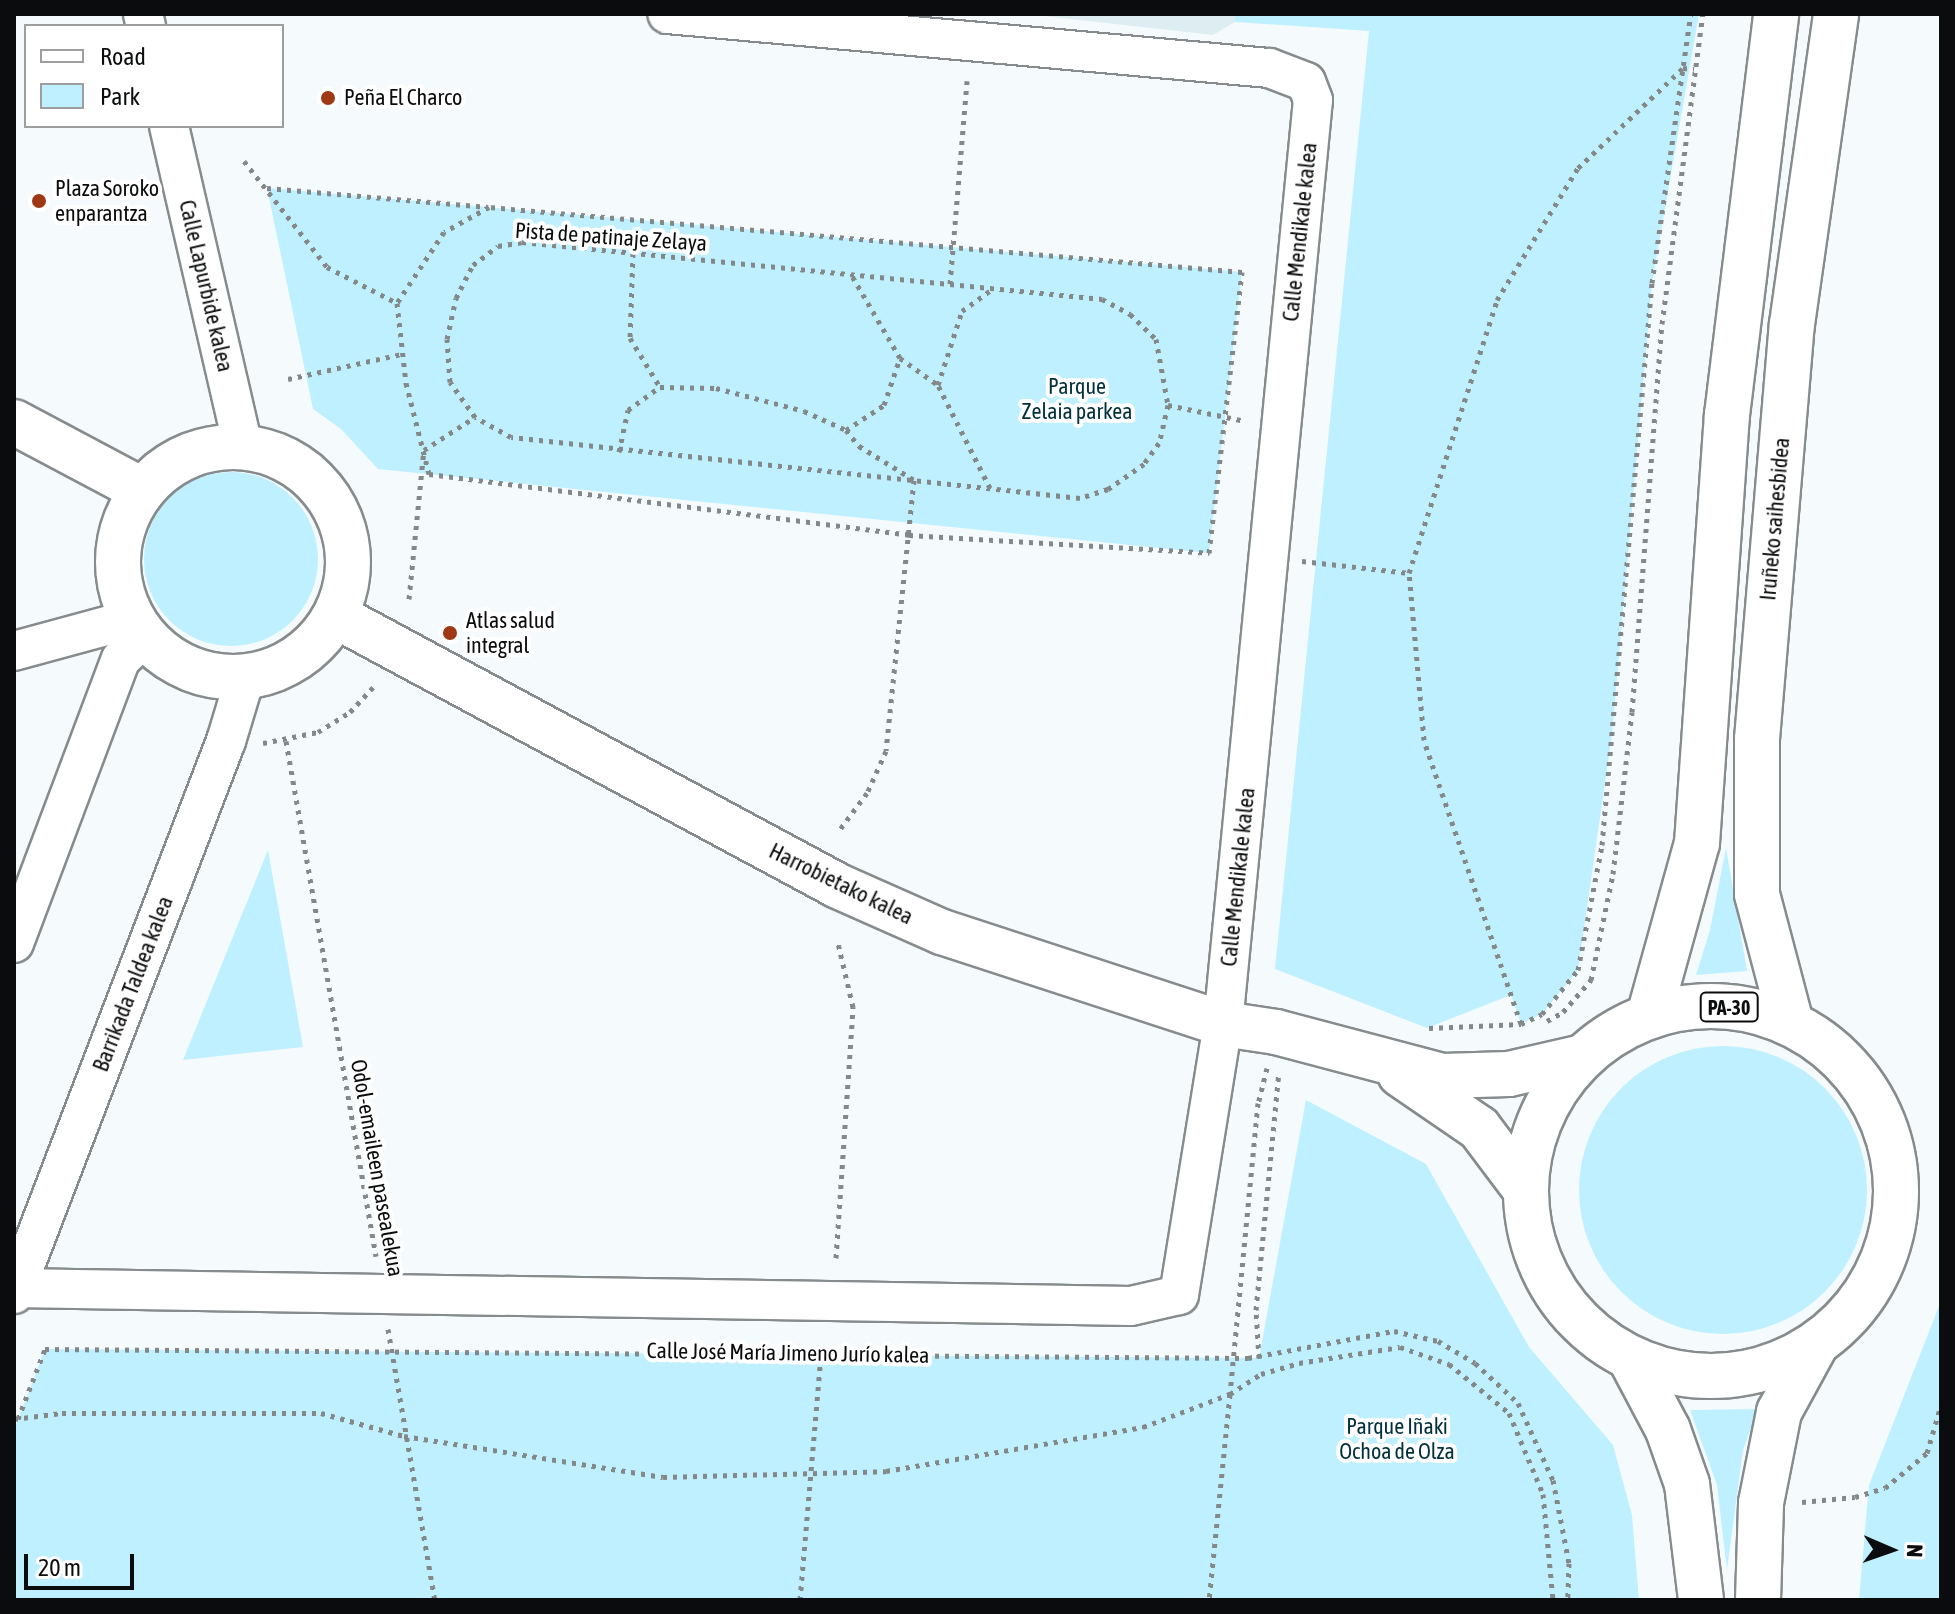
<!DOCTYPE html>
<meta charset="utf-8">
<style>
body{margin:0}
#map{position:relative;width:1955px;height:1614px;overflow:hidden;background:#f5fbfd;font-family:"Asap Condensed",sans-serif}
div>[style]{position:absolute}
.built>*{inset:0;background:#deedf1}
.green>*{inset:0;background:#bff0ff}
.round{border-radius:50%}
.path>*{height:5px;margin-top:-2.5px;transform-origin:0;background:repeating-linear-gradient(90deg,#848889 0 4px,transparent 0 10px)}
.roads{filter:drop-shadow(2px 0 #868c8d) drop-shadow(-2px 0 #868c8d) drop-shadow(0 2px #868c8d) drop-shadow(0 -2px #868c8d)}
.minor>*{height:38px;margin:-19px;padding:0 19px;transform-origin:19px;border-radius:19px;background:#fff}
.major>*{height:44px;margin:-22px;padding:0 22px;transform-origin:22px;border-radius:22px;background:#fff}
.major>.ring{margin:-22px;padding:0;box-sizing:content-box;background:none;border:44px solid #fff;border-radius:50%}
.highway>*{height:44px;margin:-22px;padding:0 22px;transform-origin:22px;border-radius:22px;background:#fff}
.highway>.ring{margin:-22px;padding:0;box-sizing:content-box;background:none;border:44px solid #fff;border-radius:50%}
.dots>*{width:22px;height:22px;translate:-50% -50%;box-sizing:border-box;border:4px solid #fff;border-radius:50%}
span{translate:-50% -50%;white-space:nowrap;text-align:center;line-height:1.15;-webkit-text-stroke:8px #fff;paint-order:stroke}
.shield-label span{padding:2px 6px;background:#fff;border:2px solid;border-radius:6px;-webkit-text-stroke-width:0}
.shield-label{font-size:20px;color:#0b0c0d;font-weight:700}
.poi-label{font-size:22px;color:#0b0c0d}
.left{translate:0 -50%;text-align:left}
.street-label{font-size:22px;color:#0b0c0d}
.park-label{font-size:22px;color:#02313b}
.frame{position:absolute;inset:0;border:16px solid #0b0c0d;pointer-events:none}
.legend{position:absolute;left:24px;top:24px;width:260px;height:104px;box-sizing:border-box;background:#fff;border:2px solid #9d9e9e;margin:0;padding:10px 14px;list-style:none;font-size:24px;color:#0b0c0d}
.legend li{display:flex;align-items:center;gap:16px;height:40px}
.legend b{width:40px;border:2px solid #9d9e9e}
.north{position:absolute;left:1851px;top:1510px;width:80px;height:80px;-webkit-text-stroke:6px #fff;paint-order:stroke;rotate:92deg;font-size:22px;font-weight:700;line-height:32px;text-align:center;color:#0b0c0d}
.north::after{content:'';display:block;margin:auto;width:28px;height:36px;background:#0b0c0d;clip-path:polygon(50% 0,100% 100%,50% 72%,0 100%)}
.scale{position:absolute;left:24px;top:1554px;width:110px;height:36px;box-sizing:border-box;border:4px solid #0b0c0d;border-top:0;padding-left:10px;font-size:24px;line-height:28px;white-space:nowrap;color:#0b0c0d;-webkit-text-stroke:6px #fff;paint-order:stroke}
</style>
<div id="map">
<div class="built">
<div style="clip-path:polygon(1026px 14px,1235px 14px,1235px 22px,1213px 35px)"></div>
</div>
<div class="green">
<div style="clip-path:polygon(1235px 14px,1699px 14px,1652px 283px,1612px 734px,1578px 970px,1542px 1014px,1521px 1024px,1511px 995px,1427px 1028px,1275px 969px,1369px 31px,1235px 22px)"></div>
<div style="clip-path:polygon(267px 188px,1242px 272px,1209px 553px,378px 469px,341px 429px,313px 409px)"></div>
<div class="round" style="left:144px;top:472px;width:174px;height:174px"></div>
<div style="clip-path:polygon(1726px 848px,1747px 971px,1696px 975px,1710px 930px)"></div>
<div style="clip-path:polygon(268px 850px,303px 1047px,183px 1060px)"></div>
<div class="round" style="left:1579px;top:1046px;width:288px;height:288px"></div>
<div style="clip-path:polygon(1306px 1100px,1426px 1164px,1529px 1347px,1613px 1445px,1632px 1515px,1639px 1600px,14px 1600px,14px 1430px,45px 1349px,1259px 1358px)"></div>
<div style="clip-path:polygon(1941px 1301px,1941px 1600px,1859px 1600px,1869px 1485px)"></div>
<div style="clip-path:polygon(1758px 1409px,1743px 1450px,1727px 1570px,1717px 1485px,1690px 1410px)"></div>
</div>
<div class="path">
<div style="left:244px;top:161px;width:135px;rotate:51.9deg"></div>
<div style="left:327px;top:267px;width:79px;rotate:27.2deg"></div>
<div style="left:397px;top:303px;width:81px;rotate:83.6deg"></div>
<div style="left:406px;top:383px;width:94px;rotate:75.8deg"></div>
<div style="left:429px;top:474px;width:484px;rotate:7.2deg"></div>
<div style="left:909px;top:535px;width:301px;rotate:3.4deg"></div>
<div style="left:1209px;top:553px;width:283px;rotate:-83.3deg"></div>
<div style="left:1242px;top:272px;width:756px;rotate:-175.07deg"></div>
<div style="left:489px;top:207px;width:51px;rotate:150.9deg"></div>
<div style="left:444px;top:232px;width:85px;rotate:123.5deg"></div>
<div style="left:267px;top:188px;width:222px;rotate:4.9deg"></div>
<div style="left:522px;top:242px;width:583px;rotate:5.61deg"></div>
<div style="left:1102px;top:299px;width:32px;rotate:28deg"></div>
<div style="left:1130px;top:314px;width:36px;rotate:44deg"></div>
<div style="left:1156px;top:339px;width:67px;rotate:79.7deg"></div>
<div style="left:1168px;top:405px;width:39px;rotate:103deg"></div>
<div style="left:1159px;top:443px;width:26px;rotate:126deg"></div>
<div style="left:1144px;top:464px;width:44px;rotate:145.2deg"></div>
<div style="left:1108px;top:489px;width:29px;rotate:162deg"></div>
<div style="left:1080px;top:498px;width:572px;rotate:-173.88deg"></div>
<div style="left:511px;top:437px;width:41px;rotate:-150.9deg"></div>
<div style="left:475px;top:417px;width:43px;rotate:-125.5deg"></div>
<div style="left:450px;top:382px;width:43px;rotate:-94deg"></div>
<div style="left:447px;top:339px;width:42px;rotate:-77.6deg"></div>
<div style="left:456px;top:298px;width:37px;rotate:-63deg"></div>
<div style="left:473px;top:265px;width:31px;rotate:-37deg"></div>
<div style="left:498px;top:246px;width:24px;rotate:-9deg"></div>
<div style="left:633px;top:253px;width:85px;rotate:92deg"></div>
<div style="left:630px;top:338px;width:57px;rotate:58.5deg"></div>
<div style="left:660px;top:387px;width:56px;rotate:1deg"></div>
<div style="left:716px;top:388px;width:91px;rotate:14.6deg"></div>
<div style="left:804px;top:411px;width:46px;rotate:24.3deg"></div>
<div style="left:846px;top:430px;width:21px;rotate:51deg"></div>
<div style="left:859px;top:446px;width:65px;rotate:31.7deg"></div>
<div style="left:914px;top:480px;width:272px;rotate:95.9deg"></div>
<div style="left:886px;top:751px;width:46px;rotate:114.3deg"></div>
<div style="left:867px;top:793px;width:49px;rotate:126.6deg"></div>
<div style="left:950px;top:284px;width:204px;rotate:-85.2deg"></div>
<div style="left:900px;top:358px;width:47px;rotate:35.4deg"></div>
<div style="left:288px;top:379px;width:117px;rotate:-12.4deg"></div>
<div style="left:1168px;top:405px;width:79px;rotate:11.7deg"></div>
<div style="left:846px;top:430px;width:45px;rotate:-33.3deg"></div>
<div style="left:884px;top:405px;width:50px;rotate:-71.2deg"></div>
<div style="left:900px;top:358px;width:97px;rotate:-120.3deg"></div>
<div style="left:619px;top:452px;width:43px;rotate:-77.9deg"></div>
<div style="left:628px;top:410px;width:39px;rotate:-36deg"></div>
<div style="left:990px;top:488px;width:115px;rotate:-116.8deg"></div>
<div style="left:938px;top:385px;width:78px;rotate:-72deg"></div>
<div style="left:962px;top:311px;width:37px;rotate:-36deg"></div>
<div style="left:1302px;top:561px;width:108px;rotate:6.4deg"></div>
<div style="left:409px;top:599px;width:150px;rotate:-84.3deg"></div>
<div style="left:424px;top:450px;width:61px;rotate:-32.9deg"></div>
<div style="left:286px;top:741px;width:523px;rotate:80.09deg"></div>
<div style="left:263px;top:743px;width:56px;rotate:-11.3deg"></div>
<div style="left:318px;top:732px;width:38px;rotate:-32deg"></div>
<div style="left:350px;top:712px;width:34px;rotate:-47deg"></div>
<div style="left:1547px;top:1021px;width:18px;rotate:-29deg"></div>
<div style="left:1563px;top:1012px;width:43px;rotate:-48.8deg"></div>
<div style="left:1591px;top:980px;width:108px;rotate:-78.3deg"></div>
<div style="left:1613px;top:874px;width:163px;rotate:-83.3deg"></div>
<div style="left:1632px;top:712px;width:389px;rotate:-85.6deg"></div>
<div style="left:1662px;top:324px;width:313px;rotate:-82.5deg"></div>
<div style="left:1521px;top:1024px;width:300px;rotate:-108.9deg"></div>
<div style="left:1424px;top:740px;width:168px;rotate:-95.1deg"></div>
<div style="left:1409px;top:573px;width:287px;rotate:-72.1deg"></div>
<div style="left:1497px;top:300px;width:155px;rotate:-58.5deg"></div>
<div style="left:1578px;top:168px;width:145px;rotate:-43.6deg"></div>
<div style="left:1683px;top:68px;width:11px;rotate:5deg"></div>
<div style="left:1429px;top:1028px;width:92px;rotate:-2.5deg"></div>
<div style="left:1521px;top:1024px;width:23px;rotate:-25deg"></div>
<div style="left:1542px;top:1014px;width:57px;rotate:-50.7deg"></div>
<div style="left:1578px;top:970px;width:127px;rotate:-79.1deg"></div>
<div style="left:1602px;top:845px;width:564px;rotate:-84.92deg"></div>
<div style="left:1652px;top:283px;width:272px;rotate:-81.8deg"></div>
<div style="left:1267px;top:1068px;width:36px;rotate:104deg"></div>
<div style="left:1258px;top:1103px;width:292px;rotate:95.5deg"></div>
<div style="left:1230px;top:1394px;width:37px;rotate:-33deg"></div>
<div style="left:1261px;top:1374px;width:40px;rotate:-16deg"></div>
<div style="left:1299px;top:1363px;width:102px;rotate:-9deg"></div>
<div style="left:1400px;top:1347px;width:52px;rotate:19.1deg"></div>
<div style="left:1449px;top:1364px;width:77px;rotate:39.2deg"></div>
<div style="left:1509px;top:1413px;width:88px;rotate:67.2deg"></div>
<div style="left:1543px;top:1494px;width:106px;rotate:84.6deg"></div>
<div style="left:836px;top:1258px;width:252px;rotate:-86.1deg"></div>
<div style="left:853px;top:1007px;width:66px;rotate:-103.2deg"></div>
<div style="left:388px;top:1329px;width:275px;rotate:80.2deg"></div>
<div style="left:1259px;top:1358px;width:48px;rotate:-93.6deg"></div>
<div style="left:1256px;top:1310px;width:238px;rotate:-84.5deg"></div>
<div style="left:14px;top:1419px;width:48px;rotate:-7.1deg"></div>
<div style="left:62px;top:1413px;width:259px"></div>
<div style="left:321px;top:1413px;width:86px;rotate:15.5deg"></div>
<div style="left:404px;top:1436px;width:262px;rotate:9deg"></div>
<div style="left:663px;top:1477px;width:223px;rotate:-1.5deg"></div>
<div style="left:886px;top:1471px;width:261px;rotate:-9.7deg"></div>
<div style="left:1143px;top:1427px;width:93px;rotate:-20.8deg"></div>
<div style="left:1230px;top:1394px;width:207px;rotate:95.8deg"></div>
<div style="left:18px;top:1419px;width:75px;rotate:-68.9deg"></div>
<div style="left:45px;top:1349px;width:1203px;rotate:0.43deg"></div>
<div style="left:1248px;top:1358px;width:148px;rotate:-10.5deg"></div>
<div style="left:1394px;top:1331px;width:45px;rotate:12.8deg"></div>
<div style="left:1438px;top:1341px;width:43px;rotate:30.7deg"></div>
<div style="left:1475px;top:1363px;width:59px;rotate:42.9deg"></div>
<div style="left:1518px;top:1403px;width:85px;rotate:65.6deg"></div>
<div style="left:1553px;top:1480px;width:85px;rotate:79.1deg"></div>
<div style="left:1569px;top:1563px;width:37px;rotate:92deg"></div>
<div style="left:1802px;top:1502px;width:53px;rotate:-5.4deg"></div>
<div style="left:1855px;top:1497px;width:31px;rotate:-17deg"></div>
<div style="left:1885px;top:1488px;width:55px;rotate:-39.8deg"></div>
<div style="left:1927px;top:1453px;width:50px;rotate:-73.7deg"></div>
<div style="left:800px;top:1600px;width:247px;rotate:-85.1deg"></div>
</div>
<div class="roads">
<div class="minor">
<div style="left:143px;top:14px;width:12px;rotate:76deg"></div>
<div style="left:169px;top:126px;width:328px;rotate:77deg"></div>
<div style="left:14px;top:651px;width:122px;rotate:-15.2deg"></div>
<div style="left:14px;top:943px;width:303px;rotate:-69.4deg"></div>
<div style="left:121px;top:659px;width:33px;rotate:-43deg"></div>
<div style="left:14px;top:1288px;width:1117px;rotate:0.92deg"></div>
<div style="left:1131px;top:1306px;width:49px;rotate:-12.9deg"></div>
<div style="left:1179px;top:1295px;width:275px;rotate:-80.8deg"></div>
<div style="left:1223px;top:1024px;width:928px;rotate:-84.44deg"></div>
<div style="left:1313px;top:100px;width:19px;rotate:-111deg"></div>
<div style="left:1306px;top:82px;width:40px;rotate:-159deg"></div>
<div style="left:1269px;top:68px;width:604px;rotate:-174.87deg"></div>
<div style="left:14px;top:1294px;width:592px;rotate:-69.03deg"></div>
<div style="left:226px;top:741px;width:66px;rotate:-73.2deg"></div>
</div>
<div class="major">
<div style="left:14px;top:422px;width:145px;rotate:28deg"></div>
<div class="ring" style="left:118px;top:447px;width:186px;height:186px"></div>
<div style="left:336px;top:616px;width:570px;rotate:28.27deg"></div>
<div style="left:838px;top:886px;width:114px;rotate:23.9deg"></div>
<div style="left:942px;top:932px;width:296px;rotate:18.1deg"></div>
<div style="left:1223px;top:1024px;width:54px;rotate:8.6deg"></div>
<div style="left:1276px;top:1032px;width:173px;rotate:14.8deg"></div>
<div style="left:1443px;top:1076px;width:66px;rotate:-1.7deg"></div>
<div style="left:1509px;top:1074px;width:76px;rotate:-12.9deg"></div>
<div style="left:1400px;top:1074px;width:96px;rotate:34.4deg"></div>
<div style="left:1479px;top:1128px;width:76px;rotate:53deg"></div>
</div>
<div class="highway">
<div class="ring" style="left:1526px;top:1006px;width:326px;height:326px"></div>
<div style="left:1649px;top:1016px;width:180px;rotate:-74.5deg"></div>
<div style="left:1697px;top:843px;width:429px;rotate:-86deg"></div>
<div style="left:1727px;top:415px;width:404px;rotate:-83deg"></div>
<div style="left:1791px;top:1023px;width:133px;rotate:-104.8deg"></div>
<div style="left:1757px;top:894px;width:155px;rotate:-90deg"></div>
<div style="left:1757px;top:739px;width:416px;rotate:-85.2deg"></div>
<div style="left:1792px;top:324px;width:313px;rotate:-81.9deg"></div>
<div style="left:1631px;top:1360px;width:79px;rotate:62.1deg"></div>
<div style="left:1668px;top:1430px;width:57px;rotate:70.6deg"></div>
<div style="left:1687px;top:1484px;width:117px;rotate:83.1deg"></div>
<div style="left:1758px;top:1600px;width:97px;rotate:-88.2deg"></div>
<div style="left:1761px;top:1503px;width:93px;rotate:-78.8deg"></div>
<div style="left:1779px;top:1412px;width:75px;rotate:-61.4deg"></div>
</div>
</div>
<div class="dots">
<div style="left:328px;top:98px;background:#9f3815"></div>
<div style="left:39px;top:201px;background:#9f3815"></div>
<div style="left:450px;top:633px;background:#9f3815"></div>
</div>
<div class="shield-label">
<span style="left:1729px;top:1007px">PA-30</span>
</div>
<div class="poi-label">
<span class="left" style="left:344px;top:98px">Peña El Charco</span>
<span class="left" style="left:55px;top:201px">Plaza Soroko<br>enparantza</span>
<span class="left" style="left:466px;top:633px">Atlas salud<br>integral</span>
</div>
<div class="street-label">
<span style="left:1300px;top:232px;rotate:-84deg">Calle Mendikale kalea</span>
<span style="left:611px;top:237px;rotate:4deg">Pista de patinaje Zelaya</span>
<span style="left:206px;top:286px;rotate:77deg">Calle Lapurbide kalea</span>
<span style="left:1775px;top:519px;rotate:-85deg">Iruñeko saihesbidea</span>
<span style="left:1238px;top:877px;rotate:-84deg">Calle Mendikale kalea</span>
<span style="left:841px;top:884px;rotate:26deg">Harrobietako kalea</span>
<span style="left:133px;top:984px;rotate:-69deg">Barrikada Taldea kalea</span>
<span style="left:377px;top:1168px;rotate:80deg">Odol-emaileen pasealekua</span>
<span style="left:788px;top:1353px;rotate:1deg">Calle José María Jimeno Jurío kalea</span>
</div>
<div class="park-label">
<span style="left:1077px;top:399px">Parque<br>Zelaia parkea</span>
<span style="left:1397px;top:1439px">Parque Iñaki<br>Ochoa de Olza</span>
</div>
<div class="frame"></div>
<ul class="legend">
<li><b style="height:10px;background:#fff"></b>Road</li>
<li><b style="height:22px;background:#bff0ff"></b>Park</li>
</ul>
<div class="north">N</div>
<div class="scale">20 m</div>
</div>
